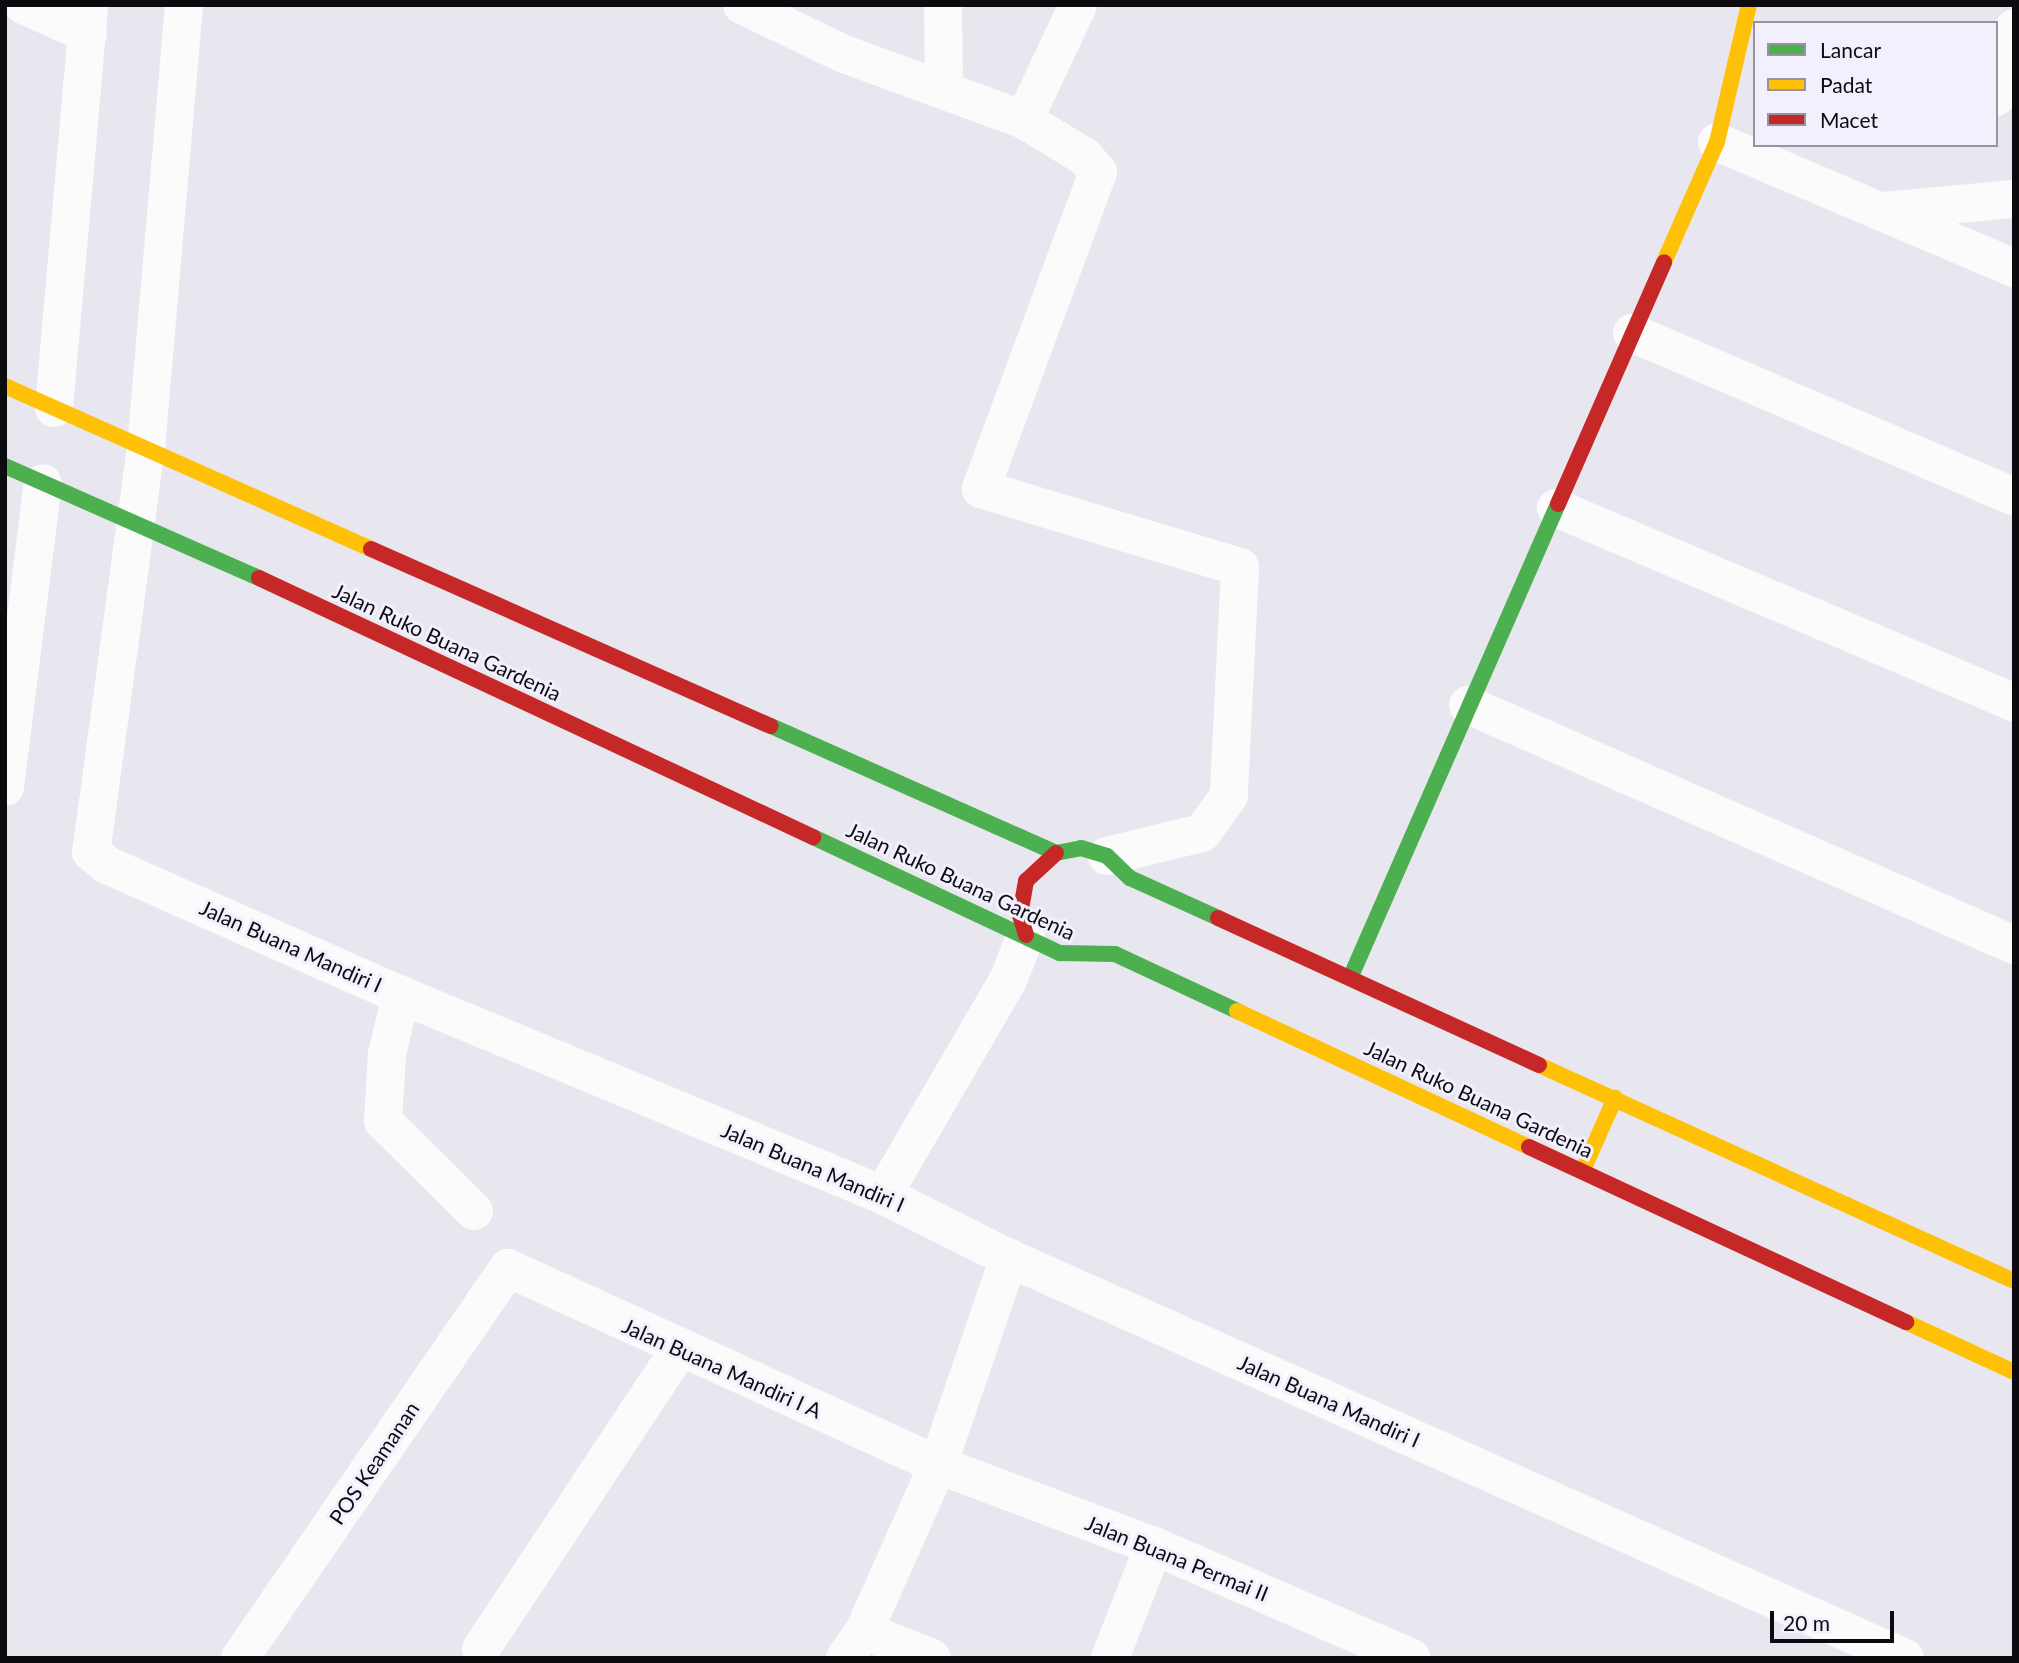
<!DOCTYPE html>
<style>
body{margin:0}
#map{position:relative;width:2019px;height:1663px;overflow:hidden;background:#e8e6ee;font-family:Lato,sans-serif}
div>[style]{position:absolute}
.street>*{height:38px;margin:-19px;padding:0 19px;transform-origin:19px;border-radius:19px;background:#fcfbfc}
.fast>*{height:16px;margin:-8px;padding:0 8px;transform-origin:8px;border-radius:8px;background:#4caf50}
.slow>*{height:16px;margin:-8px;padding:0 8px;transform-origin:8px;border-radius:8px;background:#ffc107}
.jam>*{height:16px;margin:-8px;padding:0 8px;transform-origin:8px;border-radius:8px;background:#c62828}
span{translate:-50% -50%;white-space:nowrap;text-align:center;line-height:1.15;-webkit-text-stroke:6px #f3f0fd;paint-order:stroke}
.street-label{font-size:21px;color:#0c0b10}
.frame{position:absolute;inset:0;border:7px solid #0c0b10;pointer-events:none}
.legend{position:absolute;left:1753px;top:21px;width:245px;height:126px;box-sizing:border-box;background:#f3f0fd;border:2px solid #97949e;margin:0;padding:9px 12px;list-style:none;font-size:21px;color:#0c0b10}
.legend li{display:flex;align-items:center;gap:14px;height:35px}
.legend b{width:35px;border:2px solid #97949e}
.scale{position:absolute;left:1770px;top:1611px;width:124px;height:32px;box-sizing:border-box;border:4px solid #0c0b10;border-top:0;padding-left:9px;font-size:21px;line-height:24px;white-space:nowrap;color:#0c0b10;-webkit-text-stroke:5px #f3f0fd;paint-order:stroke}
</style>
<div id="map">
<div class="street">
<div style="left:23px;top:5px;width:71px;rotate:24deg"></div>
<div style="left:184px;top:5px;width:444px;rotate:94.9deg"></div>
<div style="left:146px;top:447px;width:409px;rotate:97.7deg"></div>
<div style="left:91px;top:852px;width:21px;rotate:39deg"></div>
<div style="left:107px;top:865px;width:321px;rotate:23.9deg"></div>
<div style="left:401px;top:995px;width:522px;rotate:22.54deg"></div>
<div style="left:883px;top:1195px;width:141px;rotate:26.6deg"></div>
<div style="left:1009px;top:1258px;width:981px;rotate:24.06deg"></div>
<div style="left:742px;top:5px;width:113px;rotate:25.7deg"></div>
<div style="left:844px;top:54px;width:192px;rotate:20.1deg"></div>
<div style="left:1024px;top:120px;width:71px;rotate:31.2deg"></div>
<div style="left:1085px;top:157px;width:20px;rotate:49deg"></div>
<div style="left:1098px;top:172px;width:338px;rotate:110.3deg"></div>
<div style="left:981px;top:489px;width:270px;rotate:16.8deg"></div>
<div style="left:1240px;top:567px;width:229px;rotate:92.8deg"></div>
<div style="left:1229px;top:796px;width:46px;rotate:126.1deg"></div>
<div style="left:1202px;top:833px;width:98px;rotate:166.4deg"></div>
<div style="left:943px;top:5px;width:83px;rotate:89.3deg"></div>
<div style="left:1996px;top:97px;width:71px;rotate:-75.4deg"></div>
<div style="left:1024px;top:120px;width:127px;rotate:-64.8deg"></div>
<div style="left:1717px;top:142px;width:323px;rotate:23deg"></div>
<div style="left:1884px;top:211px;width:131px;rotate:-5.3deg"></div>
<div style="left:1632px;top:333px;width:416px;rotate:23.2deg"></div>
<div style="left:54px;top:408px;width:405px;rotate:-85deg"></div>
<div style="left:1556px;top:508px;width:497px;rotate:23deg"></div>
<div style="left:1468px;top:705px;width:596px;rotate:23.73deg"></div>
<div style="left:5px;top:787px;width:306px;rotate:-82.9deg"></div>
<div style="left:401px;top:995px;width:61px;rotate:103.3deg"></div>
<div style="left:387px;top:1054px;width:67px;rotate:93.4deg"></div>
<div style="left:383px;top:1121px;width:128px;rotate:44.7deg"></div>
<div style="left:883px;top:1195px;width:249px;rotate:-59.8deg"></div>
<div style="left:1008px;top:980px;width:48px;rotate:-68.2deg"></div>
<div style="left:864px;top:1631px;width:73px;rotate:21.7deg"></div>
<div style="left:481px;top:1649px;width:359px;rotate:-56.5deg"></div>
<div style="left:240px;top:1658px;width:473px;rotate:-55.5deg"></div>
<div style="left:508px;top:1268px;width:473px;rotate:24.6deg"></div>
<div style="left:938px;top:1465px;width:231px;rotate:20.6deg"></div>
<div style="left:1154px;top:1546px;width:281px;rotate:23.5deg"></div>
<div style="left:845px;top:1658px;width:33px;rotate:-55deg"></div>
<div style="left:864px;top:1631px;width:182px;rotate:-66deg"></div>
<div style="left:938px;top:1465px;width:219px;rotate:-71.1deg"></div>
<div style="left:1110px;top:1658px;width:120px;rotate:-68.6deg"></div>
</div>
<div class="fast">
<div style="left:5px;top:466px;width:278px;rotate:23.8deg"></div>
<div style="left:771px;top:726px;width:312px;rotate:24deg"></div>
<div style="left:1056px;top:853px;width:25px;rotate:-11deg"></div>
<div style="left:1081px;top:848px;width:27px;rotate:17deg"></div>
<div style="left:1107px;top:856px;width:32px;rotate:44deg"></div>
<div style="left:1130px;top:878px;width:97px;rotate:24.4deg"></div>
<div style="left:813px;top:837px;width:273px;rotate:25.2deg"></div>
<div style="left:1060px;top:953px;width:55px;rotate:1deg"></div>
<div style="left:1115px;top:954px;width:135px;rotate:25deg"></div>
<div style="left:1351px;top:976px;width:515px;rotate:-66.32deg"></div>
</div>
<div class="slow">
<div style="left:1664px;top:262px;width:131px;rotate:-66.2deg"></div>
<div style="left:1717px;top:142px;width:141px;rotate:-76.9deg"></div>
<div style="left:5px;top:386px;width:401px;rotate:24deg"></div>
<div style="left:1237px;top:1011px;width:322px;rotate:25deg"></div>
<div style="left:1539px;top:1065px;width:522px;rotate:24.45deg"></div>
<div style="left:1583px;top:1170px;width:79px;rotate:-66deg"></div>
<div style="left:1906px;top:1322px;width:119px;rotate:24.8deg"></div>
</div>
<div class="jam">
<div style="left:1558px;top:504px;width:264px;rotate:-66.3deg"></div>
<div style="left:371px;top:549px;width:437px;rotate:23.9deg"></div>
<div style="left:259px;top:578px;width:612px;rotate:25.06deg"></div>
<div style="left:1218px;top:918px;width:353px;rotate:24.6deg"></div>
<div style="left:1026px;top:935px;width:21px;rotate:-107deg"></div>
<div style="left:1020px;top:915px;width:35px;rotate:-80deg"></div>
<div style="left:1026px;top:881px;width:41px;rotate:-43deg"></div>
<div style="left:1529px;top:1147px;width:416px;rotate:24.9deg"></div>
</div>
<div class="street-label">
<span style="left:447px;top:642px;rotate:25deg">Jalan Ruko Buana Gardenia</span>
<span style="left:961px;top:881px;rotate:25deg">Jalan Ruko Buana Gardenia</span>
<span style="left:291px;top:946px;rotate:24deg">Jalan Buana Mandiri I</span>
<span style="left:1479px;top:1099px;rotate:25deg">Jalan Ruko Buana Gardenia</span>
<span style="left:813px;top:1167px;rotate:23deg">Jalan Buana Mandiri I</span>
<span style="left:722px;top:1368px;rotate:24deg">Jalan Buana Mandiri I A</span>
<span style="left:1329px;top:1401px;rotate:24deg">Jalan Buana Mandiri I</span>
<span style="left:374px;top:1463px;rotate:-56deg">POS Keamanan</span>
<span style="left:1177px;top:1558px;rotate:22deg">Jalan Buana Permai II</span>
</div>
<div class="frame"></div>
<ul class="legend">
<li><b style="height:9px;background:#4caf50"></b>Lancar</li>
<li><b style="height:9px;background:#ffc107"></b>Padat</li>
<li><b style="height:9px;background:#c62828"></b>Macet</li>
</ul>
<div class="scale">20 m</div>
</div>
